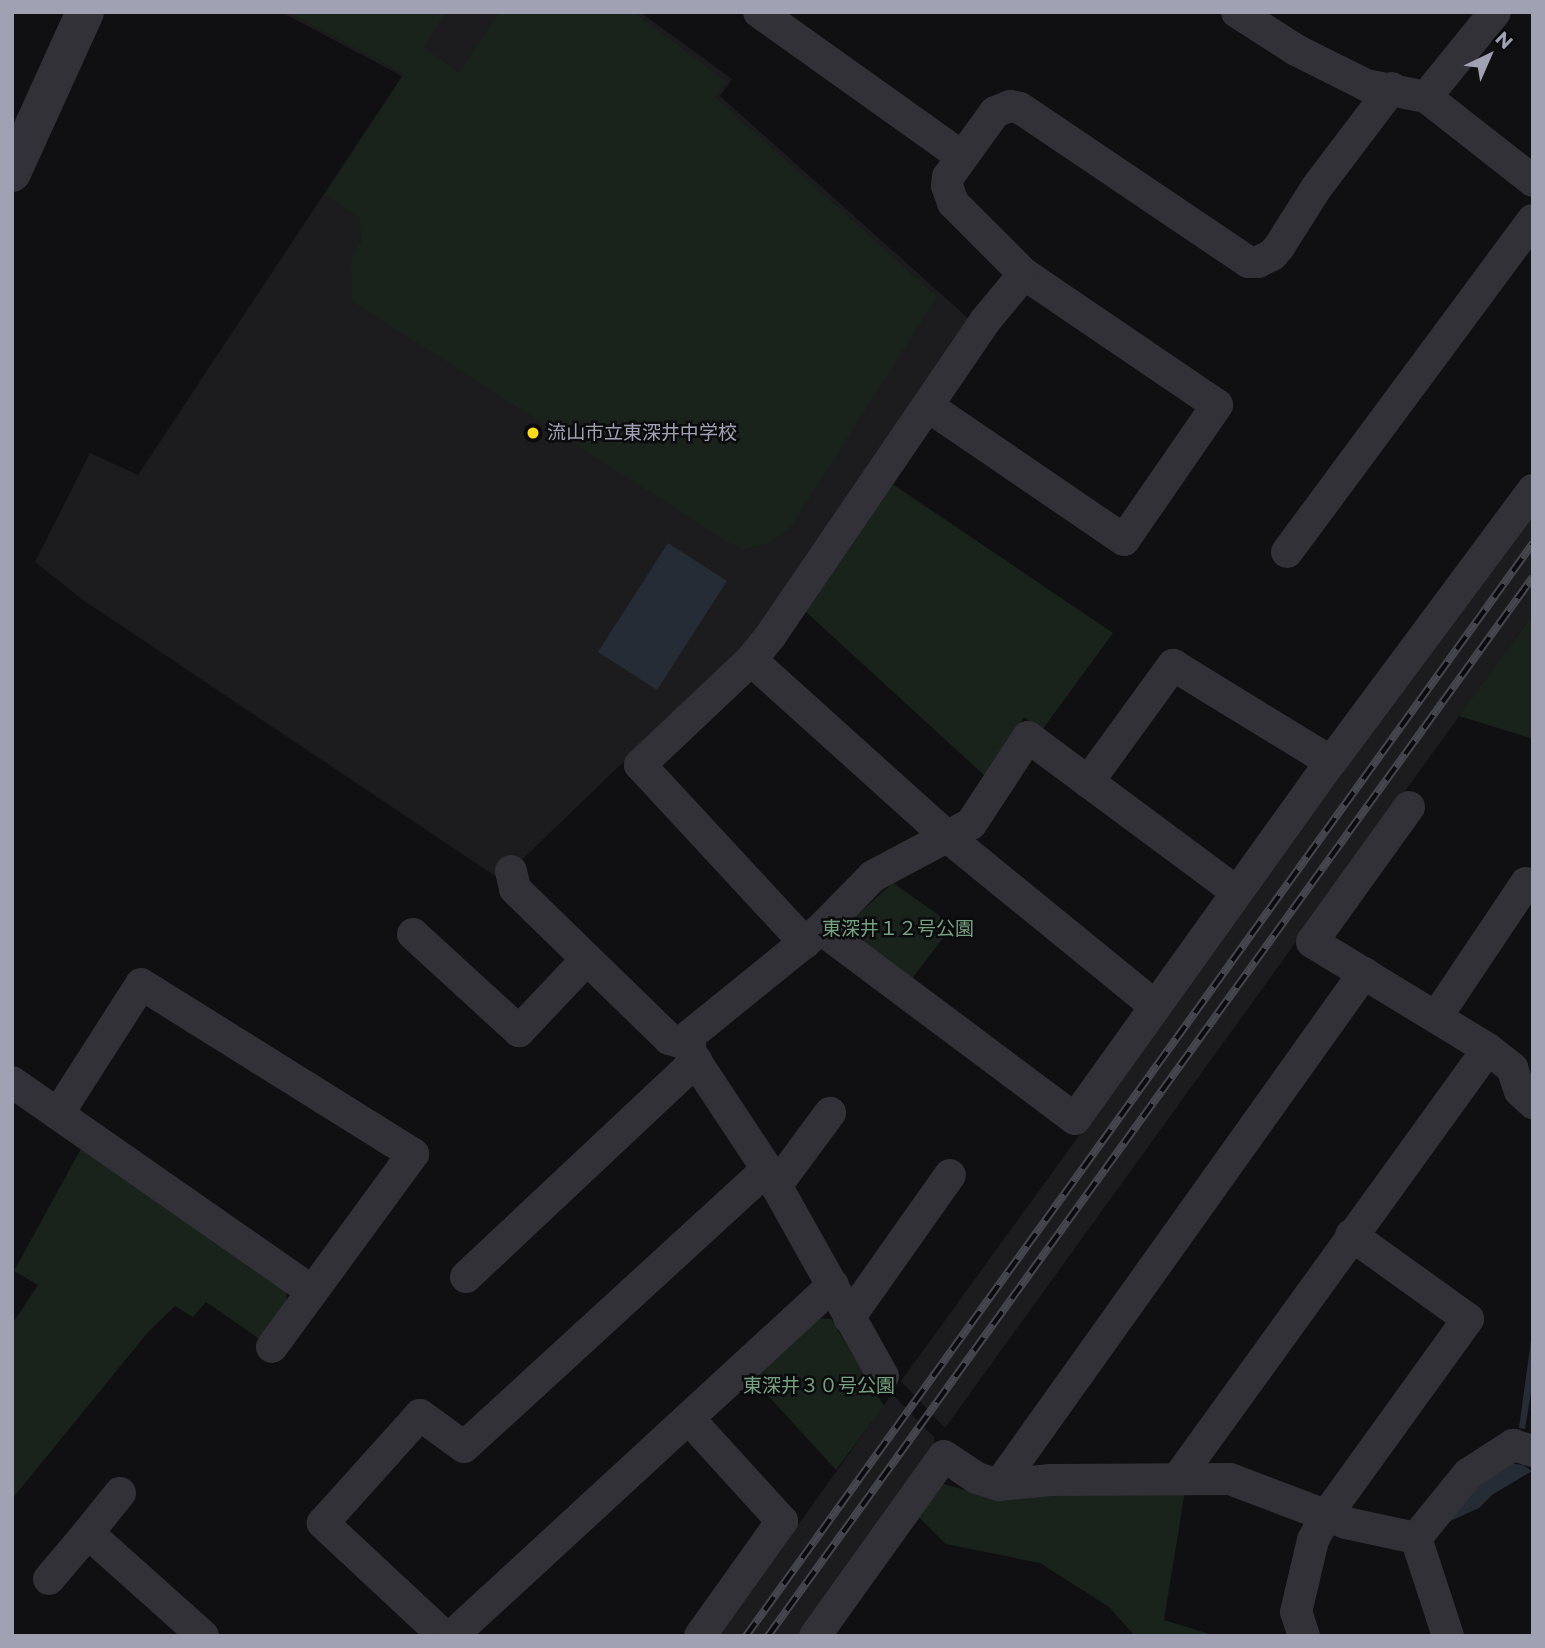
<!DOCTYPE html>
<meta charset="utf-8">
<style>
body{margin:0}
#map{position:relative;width:1545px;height:1648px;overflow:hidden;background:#101012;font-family:Montserrat,"Noto Sans JP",sans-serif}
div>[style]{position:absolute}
.built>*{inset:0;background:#1c1c1f}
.green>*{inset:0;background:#1a221c}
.water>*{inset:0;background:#262c36}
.minor>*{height:32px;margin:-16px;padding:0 16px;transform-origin:16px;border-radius:16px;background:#313137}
.tertiary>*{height:38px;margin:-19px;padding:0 19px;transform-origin:19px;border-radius:19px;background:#313137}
.rail>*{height:8px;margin-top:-4px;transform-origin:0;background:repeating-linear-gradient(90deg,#0b0b0d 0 16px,#46464e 0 32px);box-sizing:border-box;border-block:2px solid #46464e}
.dots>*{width:19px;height:19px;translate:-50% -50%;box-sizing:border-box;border:4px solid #0b0b0d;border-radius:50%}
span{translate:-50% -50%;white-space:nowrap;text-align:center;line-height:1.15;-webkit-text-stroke:5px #0b0b0d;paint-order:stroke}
.poi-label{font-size:19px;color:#a0a2b4}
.left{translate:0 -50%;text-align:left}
.park-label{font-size:19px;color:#75a180}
.frame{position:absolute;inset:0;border:14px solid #a0a2b4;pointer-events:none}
.north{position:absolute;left:1454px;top:21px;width:70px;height:70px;-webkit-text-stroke:5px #0b0b0d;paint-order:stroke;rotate:44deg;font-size:19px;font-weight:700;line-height:28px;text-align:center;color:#a0a2b4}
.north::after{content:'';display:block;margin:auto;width:24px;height:32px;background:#a0a2b4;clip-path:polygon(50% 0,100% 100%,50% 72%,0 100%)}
</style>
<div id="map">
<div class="built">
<div style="clip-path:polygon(281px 12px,640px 12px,732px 79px,720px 96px,969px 319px,757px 633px,501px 880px,83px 600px,35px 562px,90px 453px,138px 475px,402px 76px)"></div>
<div style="clip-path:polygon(1533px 510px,1533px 614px,945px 1428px,901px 1381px)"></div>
<div style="clip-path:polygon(892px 1394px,934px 1437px,934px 1445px,802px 1636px,718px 1636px)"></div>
</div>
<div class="green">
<div style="clip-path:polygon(288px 12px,446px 12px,423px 47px,459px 72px,500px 12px,633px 12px,726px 82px,715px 97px,937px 297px,790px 528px,769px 543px,744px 549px,731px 544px,352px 301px,351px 259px,362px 240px,359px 217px,325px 195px,404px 74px)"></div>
<div style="clip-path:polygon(891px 483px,1113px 633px,1042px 730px,1024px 717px,985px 776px,805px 611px)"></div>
<div style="clip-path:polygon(1533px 614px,1533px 739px,1459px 716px)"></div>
<div style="clip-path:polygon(893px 883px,953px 925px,910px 981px,852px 938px,849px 922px)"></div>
<div style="clip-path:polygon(82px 1147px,286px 1290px,287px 1304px,261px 1340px,206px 1302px,193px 1317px,175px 1306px,149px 1331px,12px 1499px,12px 1324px,38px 1285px,14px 1271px)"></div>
<div style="clip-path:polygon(816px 1318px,831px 1319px,884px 1406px,836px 1470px,752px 1378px)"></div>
<div style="clip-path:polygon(937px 1482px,972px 1492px,1185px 1491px,1164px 1620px,1216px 1636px,1135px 1636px,1109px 1607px,1040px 1563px,946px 1544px,917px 1515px)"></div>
</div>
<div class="water">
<div style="clip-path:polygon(668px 543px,727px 581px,657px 690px,598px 652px)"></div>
<div style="clip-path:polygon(1533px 1326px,1533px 1380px,1525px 1429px,1519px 1428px)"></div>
<div style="clip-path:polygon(1509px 1463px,1523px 1465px,1532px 1471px,1492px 1495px,1479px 1508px,1439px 1526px,1477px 1483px)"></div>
</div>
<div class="minor">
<div style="left:759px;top:12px;width:249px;rotate:35.5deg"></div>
<div style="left:1237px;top:12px;width:70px;rotate:32.8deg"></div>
<div style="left:1296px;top:50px;width:78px;rotate:26.6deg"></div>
<div style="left:1366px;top:85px;width:61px;rotate:11.3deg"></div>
<div style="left:1426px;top:97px;width:136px;rotate:38.1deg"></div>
<div style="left:1426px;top:97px;width:109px;rotate:-50.9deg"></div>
<div style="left:929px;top:407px;width:236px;rotate:34.3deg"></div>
<div style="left:1124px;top:540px;width:164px;rotate:-55.4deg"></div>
<div style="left:1217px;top:405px;width:233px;rotate:-145.8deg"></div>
<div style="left:1024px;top:274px;width:100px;rotate:-135deg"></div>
<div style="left:953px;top:203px;width:18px;rotate:-109deg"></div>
<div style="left:947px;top:186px;width:9px;rotate:-84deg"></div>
<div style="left:948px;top:177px;width:80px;rotate:-54.1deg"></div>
<div style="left:995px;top:112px;width:16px;rotate:-22deg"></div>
<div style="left:1010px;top:106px;width:10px;rotate:11deg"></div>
<div style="left:1020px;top:108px;width:275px;rotate:34deg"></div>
<div style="left:1248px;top:262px;width:10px"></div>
<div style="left:1258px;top:262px;width:16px;rotate:-27deg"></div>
<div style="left:1272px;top:255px;width:11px;rotate:-49deg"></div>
<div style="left:1279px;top:247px;width:71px;rotate:-57.7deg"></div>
<div style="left:1317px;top:187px;width:124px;rotate:-52.9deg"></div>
<div style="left:1287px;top:552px;width:413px;rotate:-53.5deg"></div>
<div style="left:751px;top:660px;width:266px;rotate:42deg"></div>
<div style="left:949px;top:838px;width:266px;rotate:39.2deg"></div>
<div style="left:1088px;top:782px;width:145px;rotate:-54deg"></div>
<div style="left:1173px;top:665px;width:185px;rotate:31.5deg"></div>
<div style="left:1409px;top:807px;width:166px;rotate:125.7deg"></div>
<div style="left:1312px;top:942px;width:206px;rotate:31.3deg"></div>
<div style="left:1488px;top:1049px;width:31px;rotate:38deg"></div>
<div style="left:1512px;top:1068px;width:24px;rotate:71deg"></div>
<div style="left:1520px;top:1091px;width:18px;rotate:43deg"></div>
<div style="left:511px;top:871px;width:18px;rotate:77deg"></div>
<div style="left:515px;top:889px;width:215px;rotate:44.2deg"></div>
<div style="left:669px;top:1039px;width:20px;rotate:15deg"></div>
<div style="left:821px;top:929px;width:317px;rotate:36.8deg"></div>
<div style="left:1075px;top:1119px;width:439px;rotate:-54.4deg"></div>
<div style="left:1331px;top:762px;width:339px;rotate:-53.4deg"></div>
<div style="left:413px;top:934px;width:144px;rotate:42.5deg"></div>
<div style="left:519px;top:1031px;width:99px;rotate:-46.6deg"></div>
<div style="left:805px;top:943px;width:243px;rotate:-132.8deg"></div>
<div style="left:640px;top:765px;width:153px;rotate:-43.4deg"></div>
<div style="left:751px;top:660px;width:32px;rotate:-51deg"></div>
<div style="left:771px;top:635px;width:380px;rotate:-55.7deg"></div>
<div style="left:985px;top:321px;width:61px;rotate:-50.3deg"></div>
<div style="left:1437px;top:1016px;width:160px;rotate:-56.2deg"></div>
<div style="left:12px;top:1082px;width:366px;rotate:34.9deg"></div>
<div style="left:58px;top:1114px;width:154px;rotate:-57.4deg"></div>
<div style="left:141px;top:984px;width:321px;rotate:32deg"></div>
<div style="left:413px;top:1154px;width:239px;rotate:126.2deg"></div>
<div style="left:776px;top:1186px;width:91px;rotate:-53.5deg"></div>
<div style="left:466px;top:1277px;width:316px;rotate:-43.2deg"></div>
<div style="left:849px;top:1318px;width:175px;rotate:-54.8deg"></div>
<div style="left:883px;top:1376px;width:237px;rotate:-119.3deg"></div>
<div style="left:767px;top:1169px;width:138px;rotate:-123.5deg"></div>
<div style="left:691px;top:1054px;width:18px;rotate:-96deg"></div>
<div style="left:689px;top:1036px;width:170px;rotate:-39deg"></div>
<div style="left:821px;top:929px;width:74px;rotate:-45.5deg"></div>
<div style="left:873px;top:876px;width:111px;rotate:-28deg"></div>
<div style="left:971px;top:824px;width:104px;rotate:-56.8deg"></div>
<div style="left:1028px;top:737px;width:260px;rotate:36.6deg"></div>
<div style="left:690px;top:1420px;width:137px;rotate:47.7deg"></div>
<div style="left:782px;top:1521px;width:141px;rotate:125.5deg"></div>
<div style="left:1178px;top:1478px;width:529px;rotate:-54.15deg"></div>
<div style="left:999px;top:1485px;width:629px;rotate:-54.52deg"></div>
<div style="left:120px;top:1493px;width:51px;rotate:128.7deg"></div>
<div style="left:88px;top:1533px;width:154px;rotate:41.8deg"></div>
<div style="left:1416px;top:1538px;width:82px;rotate:-50.9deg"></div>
<div style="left:1468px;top:1474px;width:54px;rotate:-32.8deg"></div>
<div style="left:1513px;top:1445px;width:21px;rotate:17deg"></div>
<div style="left:1416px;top:1538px;width:103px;rotate:71.9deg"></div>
<div style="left:49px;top:1579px;width:60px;rotate:-49.7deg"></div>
<div style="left:444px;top:1636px;width:166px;rotate:-137deg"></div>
<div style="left:323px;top:1523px;width:145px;rotate:-48.1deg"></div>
<div style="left:420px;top:1415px;width:54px;rotate:36deg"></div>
<div style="left:464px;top:1447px;width:411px;rotate:-42.5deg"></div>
<div style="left:452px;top:1636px;width:518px;rotate:-42.65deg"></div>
<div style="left:815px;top:1636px;width:221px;rotate:-54.4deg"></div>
<div style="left:944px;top:1456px;width:40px;rotate:34deg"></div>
<div style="left:977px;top:1478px;width:23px;rotate:18deg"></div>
<div style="left:999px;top:1485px;width:52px;rotate:-5.5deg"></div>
<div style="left:1051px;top:1480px;width:179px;rotate:-0.3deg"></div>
<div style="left:1230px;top:1479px;width:124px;rotate:20.8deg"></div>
<div style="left:1346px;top:1523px;width:72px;rotate:12.1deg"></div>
<div style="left:1304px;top:1636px;width:25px;rotate:-108deg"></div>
<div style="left:1296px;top:1612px;width:74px;rotate:-76.7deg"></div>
<div style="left:1313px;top:1540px;width:27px;rotate:-62deg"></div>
<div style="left:1326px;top:1516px;width:243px;rotate:-54.2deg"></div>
<div style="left:1468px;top:1319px;width:144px;rotate:-144.3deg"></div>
</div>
<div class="tertiary">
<div style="left:12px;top:173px;width:177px;rotate:-65.6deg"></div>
</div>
<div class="rail">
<div style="left:746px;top:1636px;width:1347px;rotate:-54.24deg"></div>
<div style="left:768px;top:1636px;width:1306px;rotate:-54.16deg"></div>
</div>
<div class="dots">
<div style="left:533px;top:433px;background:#ffdc1b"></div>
</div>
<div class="poi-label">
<span class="left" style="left:547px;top:433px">流山市立東深井中学校</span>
</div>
<div class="park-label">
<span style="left:898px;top:929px">東深井１２号公園</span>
<span style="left:819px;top:1386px">東深井３０号公園</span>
</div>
<div class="frame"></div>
<div class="north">N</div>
</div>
